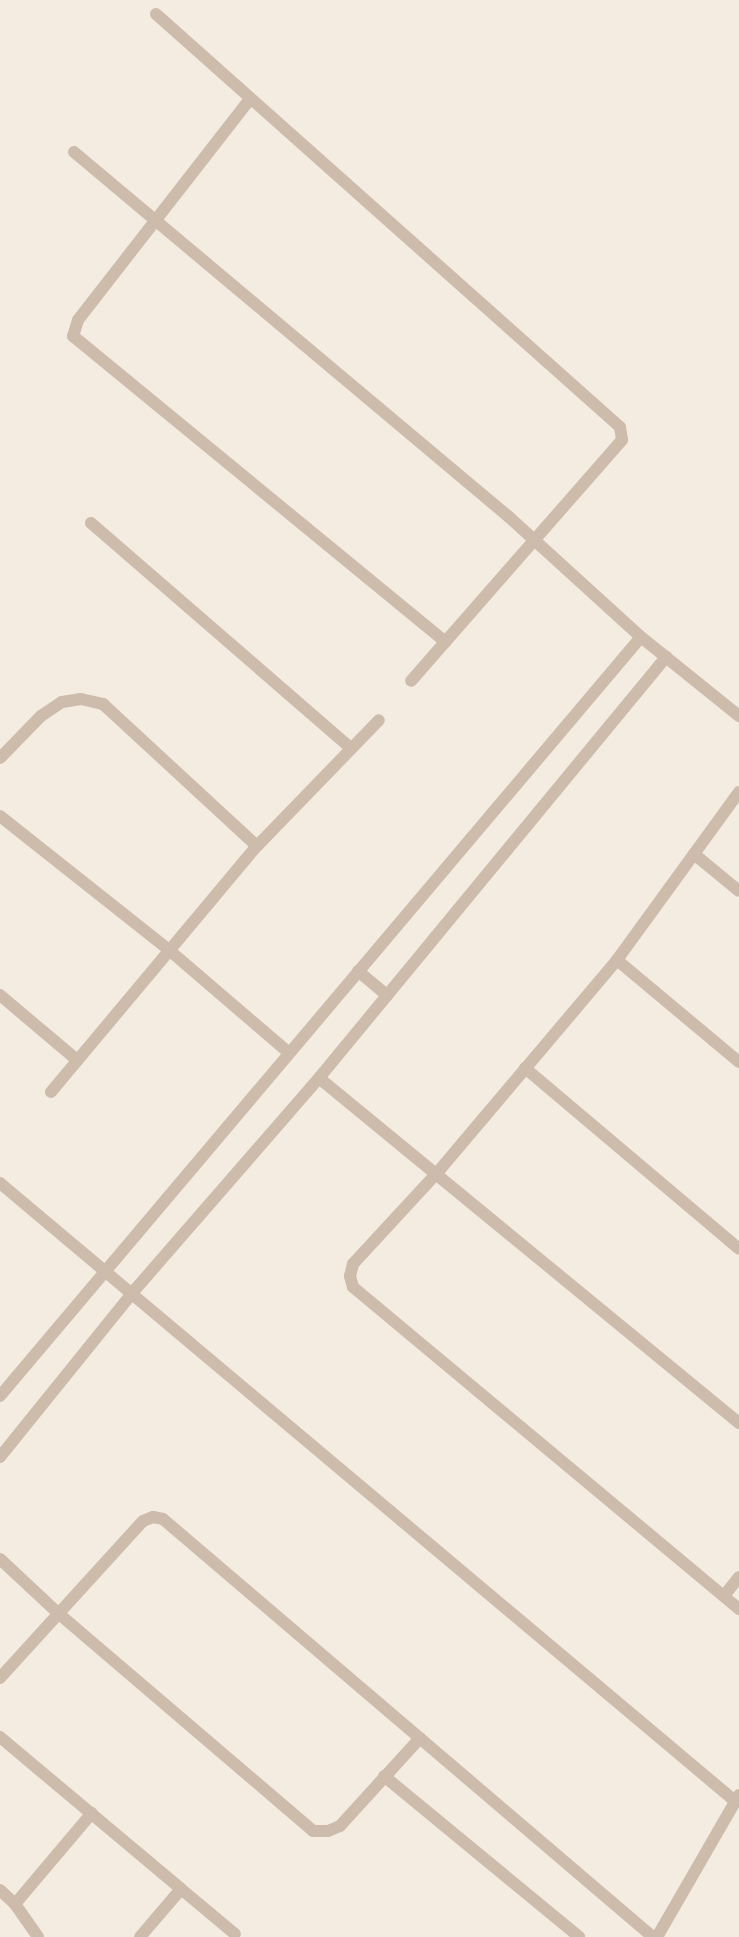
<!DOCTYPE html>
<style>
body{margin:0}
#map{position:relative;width:739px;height:1937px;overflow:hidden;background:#f4ebe1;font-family:"Source Sans 3",sans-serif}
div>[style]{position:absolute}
.minor>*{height:12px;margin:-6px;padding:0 6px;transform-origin:6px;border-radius:6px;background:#cdbbac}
span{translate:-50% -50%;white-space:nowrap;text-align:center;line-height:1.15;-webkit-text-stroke:5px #fbf5ee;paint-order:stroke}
</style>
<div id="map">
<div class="minor">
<div style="left:156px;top:14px;width:621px;rotate:41.67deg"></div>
<div style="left:620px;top:427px;width:13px;rotate:81deg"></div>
<div style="left:622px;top:440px;width:320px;rotate:131.2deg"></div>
<div style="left:250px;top:99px;width:280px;rotate:127.9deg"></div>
<div style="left:78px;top:320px;width:17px;rotate:107deg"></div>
<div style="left:73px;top:336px;width:482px;rotate:39.4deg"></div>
<div style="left:74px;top:152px;width:568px;rotate:40deg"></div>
<div style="left:509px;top:517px;width:178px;rotate:42.3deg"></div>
<div style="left:641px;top:637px;width:126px;rotate:38.9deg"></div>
<div style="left:91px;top:523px;width:342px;rotate:40.9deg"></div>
<div style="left:0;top:758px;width:59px;rotate:-45.7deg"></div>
<div style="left:41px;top:716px;width:25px;rotate:-34deg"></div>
<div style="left:62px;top:702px;width:19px;rotate:-9deg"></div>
<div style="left:81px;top:699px;width:23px;rotate:13deg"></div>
<div style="left:103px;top:704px;width:209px;rotate:42.7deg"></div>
<div style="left:739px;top:792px;width:208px;rotate:126deg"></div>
<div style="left:617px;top:960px;width:280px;rotate:130.2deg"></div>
<div style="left:436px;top:1174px;width:122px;rotate:132.7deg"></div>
<div style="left:353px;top:1264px;width:12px;rotate:104deg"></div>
<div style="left:350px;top:1276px;width:11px;rotate:75deg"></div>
<div style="left:353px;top:1287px;width:503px;rotate:39.83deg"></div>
<div style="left:0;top:816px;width:216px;rotate:38.4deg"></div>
<div style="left:169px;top:950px;width:158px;rotate:40.6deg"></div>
<div style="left:694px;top:854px;width:58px;rotate:39.4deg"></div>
<div style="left:617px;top:960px;width:159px;rotate:39.9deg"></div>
<div style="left:358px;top:971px;width:38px;rotate:40deg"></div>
<div style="left:0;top:995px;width:101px;rotate:40.2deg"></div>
<div style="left:525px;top:1068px;width:280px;rotate:40.2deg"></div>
<div style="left:319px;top:1078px;width:544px;rotate:39.4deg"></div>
<div style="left:51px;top:1092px;width:321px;rotate:-50.1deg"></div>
<div style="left:257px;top:846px;width:175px;rotate:-45.9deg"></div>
<div style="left:0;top:1183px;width:960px;rotate:40.06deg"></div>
<div style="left:0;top:1396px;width:993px;rotate:-49.82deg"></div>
<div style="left:0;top:1457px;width:212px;rotate:-51.1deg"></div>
<div style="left:133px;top:1292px;width:284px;rotate:-49deg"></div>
<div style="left:319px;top:1078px;width:546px;rotate:-50.5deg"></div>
<div style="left:0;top:1559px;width:79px;rotate:43deg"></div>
<div style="left:58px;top:1613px;width:335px;rotate:40.5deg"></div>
<div style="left:313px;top:1831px;width:15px"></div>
<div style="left:328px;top:1831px;width:13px;rotate:-23deg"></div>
<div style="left:340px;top:1826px;width:119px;rotate:-47.7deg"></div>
<div style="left:724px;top:1596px;width:24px;rotate:-52deg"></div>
<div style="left:0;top:1678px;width:212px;rotate:-47.7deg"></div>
<div style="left:143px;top:1521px;width:11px;rotate:-22deg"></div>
<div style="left:153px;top:1517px;width:10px;rotate:11deg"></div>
<div style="left:163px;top:1519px;width:644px;rotate:40.47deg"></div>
<div style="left:0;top:1737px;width:236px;rotate:40deg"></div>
<div style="left:181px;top:1889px;width:63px;rotate:130.5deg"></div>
<div style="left:384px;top:1776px;width:253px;rotate:39.5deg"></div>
<div style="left:181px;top:1889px;width:70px;rotate:39.8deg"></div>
<div style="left:0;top:1890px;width:21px;rotate:43deg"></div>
<div style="left:15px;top:1904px;width:40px;rotate:55.1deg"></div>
<div style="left:15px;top:1904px;width:119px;rotate:-49.8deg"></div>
<div style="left:657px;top:1937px;width:164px;rotate:-60deg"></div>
</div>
</div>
